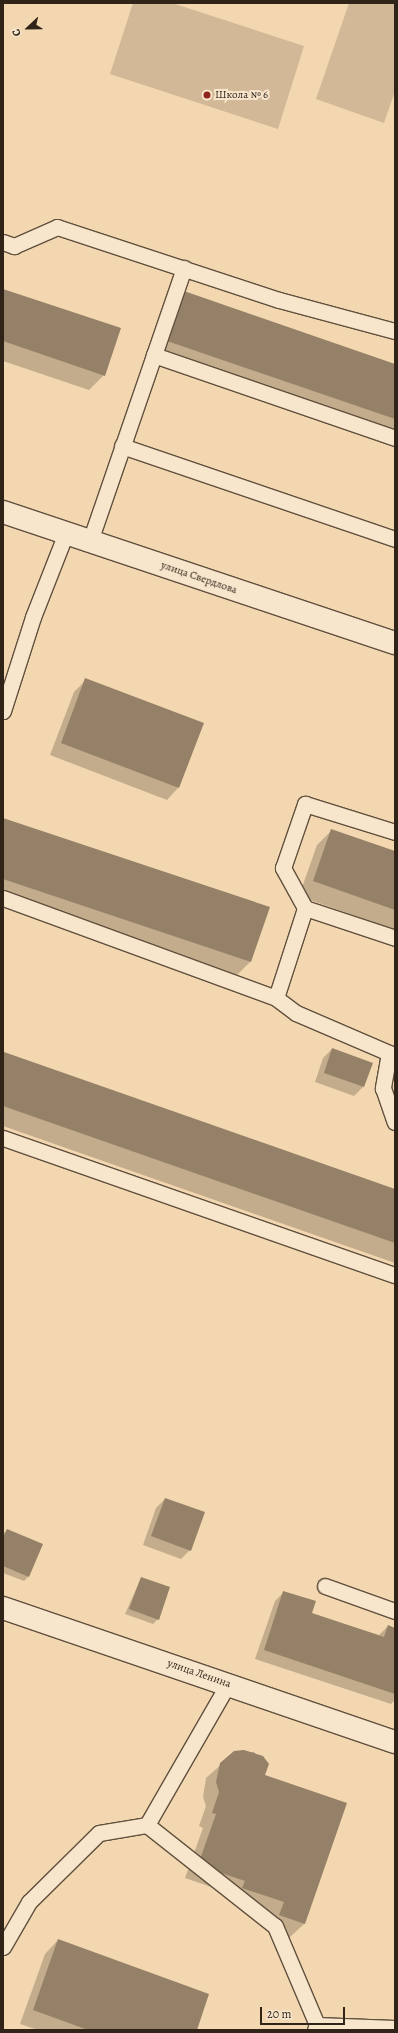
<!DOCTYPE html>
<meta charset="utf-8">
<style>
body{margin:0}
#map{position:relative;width:398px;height:2033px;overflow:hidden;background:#f3d7b0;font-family:Alegreya,serif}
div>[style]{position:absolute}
.green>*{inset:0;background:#d2b896}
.shadow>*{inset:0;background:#0003}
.building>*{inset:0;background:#958167}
.roads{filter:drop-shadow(1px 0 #61503e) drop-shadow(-1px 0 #61503e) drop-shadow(0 1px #61503e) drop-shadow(0 -1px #61503e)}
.service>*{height:15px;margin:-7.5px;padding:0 7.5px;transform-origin:7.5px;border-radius:7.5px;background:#f7e5cc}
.secondary>*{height:22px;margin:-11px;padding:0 11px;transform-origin:11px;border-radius:11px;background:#f7e5cc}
.dots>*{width:11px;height:11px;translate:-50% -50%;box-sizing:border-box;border:2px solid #f7e5cc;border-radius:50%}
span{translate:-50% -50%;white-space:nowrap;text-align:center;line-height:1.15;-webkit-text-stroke:4px #f7e5cc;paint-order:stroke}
.poi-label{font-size:11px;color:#302318}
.left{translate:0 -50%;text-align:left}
.street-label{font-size:11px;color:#302318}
.frame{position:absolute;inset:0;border:4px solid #302318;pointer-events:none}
.north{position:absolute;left:8px;top:8px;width:40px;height:40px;-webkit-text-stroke:3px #f7e5cc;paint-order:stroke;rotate:248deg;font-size:11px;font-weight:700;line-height:16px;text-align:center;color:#302318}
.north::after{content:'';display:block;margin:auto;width:14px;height:18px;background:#302318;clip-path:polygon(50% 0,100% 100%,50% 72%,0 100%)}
.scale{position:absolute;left:260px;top:2007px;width:85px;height:18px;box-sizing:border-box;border:2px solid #302318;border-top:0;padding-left:5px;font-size:12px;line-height:14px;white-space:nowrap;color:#302318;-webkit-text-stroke:3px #f7e5cc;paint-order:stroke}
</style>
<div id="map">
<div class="green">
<div style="clip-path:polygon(133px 3px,172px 3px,304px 46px,278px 129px,110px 74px)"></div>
<div style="clip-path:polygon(349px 3px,395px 3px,395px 91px,384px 123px,316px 99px)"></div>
</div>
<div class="shadow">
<div style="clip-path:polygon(3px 290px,104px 375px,89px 390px,3px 361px)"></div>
<div style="clip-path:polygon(185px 293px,395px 365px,395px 439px,153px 356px,170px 308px)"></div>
<div style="clip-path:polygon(86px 680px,178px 788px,167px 800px,50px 755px,74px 692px)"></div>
<div style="clip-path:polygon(3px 819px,250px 962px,235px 977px,3px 899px)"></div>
<div style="clip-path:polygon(332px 830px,395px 852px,395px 930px,299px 896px,317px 845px)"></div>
<div style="clip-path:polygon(332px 1049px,371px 1063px,363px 1087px,354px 1096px,315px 1082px,323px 1058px)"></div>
<div style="clip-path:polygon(5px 1053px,395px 1190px,395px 1263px,3px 1126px)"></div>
<div style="clip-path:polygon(165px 1499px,190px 1550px,181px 1559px,143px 1545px,156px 1508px)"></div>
<div style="clip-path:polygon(7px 1530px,28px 1577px,24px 1581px,3px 1573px,3px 1534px)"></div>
<div style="clip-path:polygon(141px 1578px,158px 1619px,153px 1624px,125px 1614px)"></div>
<div style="clip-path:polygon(284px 1592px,311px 1614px,379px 1635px,388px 1626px,395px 1629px,395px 1700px,391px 1704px,255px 1659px,275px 1601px)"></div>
<div style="clip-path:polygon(235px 1752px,254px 1752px,267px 1764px,264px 1776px,304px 1924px,290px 1937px,266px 1929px,271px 1916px,229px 1901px,232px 1894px,185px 1878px,203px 1828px,199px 1826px,206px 1806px,203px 1797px,206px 1778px)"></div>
<div style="clip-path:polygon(58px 1940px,195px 2030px,38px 2030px,20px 2024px,45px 1954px)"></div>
</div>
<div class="building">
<div style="clip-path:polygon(3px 289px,121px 328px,105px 376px,3px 341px)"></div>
<div style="clip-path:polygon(184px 291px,395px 364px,395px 419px,167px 341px)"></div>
<div style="clip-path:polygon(85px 678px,204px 723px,179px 788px,61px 743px)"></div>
<div style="clip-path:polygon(3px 818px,270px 907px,251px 962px,3px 879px)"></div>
<div style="clip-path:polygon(331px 829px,395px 851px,395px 910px,313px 881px)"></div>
<div style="clip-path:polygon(332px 1048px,373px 1063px,364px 1087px,324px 1073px)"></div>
<div style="clip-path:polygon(4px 1052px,395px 1189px,395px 1243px,3px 1106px)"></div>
<div style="clip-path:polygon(165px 1498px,205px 1512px,191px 1551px,151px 1536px)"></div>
<div style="clip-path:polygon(7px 1529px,43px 1544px,29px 1577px,3px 1566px,3px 1538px)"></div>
<div style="clip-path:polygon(141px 1577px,170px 1587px,159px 1620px,129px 1609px)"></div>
<div style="clip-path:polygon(283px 1591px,316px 1601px,312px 1613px,384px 1637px,388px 1625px,395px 1628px,395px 1694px,264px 1650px)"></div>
<div style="clip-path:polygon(244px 1750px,263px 1756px,269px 1764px,265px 1775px,347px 1803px,305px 1924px,279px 1915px,284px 1902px,242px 1888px,245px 1881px,198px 1865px,216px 1814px,212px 1813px,219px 1792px,216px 1782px,220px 1763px,234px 1751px)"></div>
<div style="clip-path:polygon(58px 1939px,209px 1994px,197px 2030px,88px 2030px,33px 2010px)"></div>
</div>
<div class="roads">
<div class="service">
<div style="left:3px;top:242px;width:12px;rotate:20deg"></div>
<div style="left:14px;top:246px;width:47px;rotate:-23.8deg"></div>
<div style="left:57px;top:227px;width:234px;rotate:18.2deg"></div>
<div style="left:279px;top:300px;width:120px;rotate:15deg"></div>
<div style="left:154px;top:355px;width:92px;rotate:-71deg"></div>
<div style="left:122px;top:446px;width:288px;rotate:18.8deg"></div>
<div style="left:90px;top:541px;width:197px;rotate:-71deg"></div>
<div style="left:154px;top:355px;width:255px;rotate:19deg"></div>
<div style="left:3px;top:711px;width:99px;rotate:-72.3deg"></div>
<div style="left:33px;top:617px;width:90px;rotate:-68.6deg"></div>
<div style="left:3px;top:898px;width:291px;rotate:20.1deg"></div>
<div style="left:276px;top:998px;width:95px;rotate:-72.1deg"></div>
<div style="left:305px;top:908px;width:95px;rotate:18.4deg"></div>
<div style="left:305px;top:908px;width:46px;rotate:-118.8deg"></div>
<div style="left:283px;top:868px;width:68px;rotate:-71deg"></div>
<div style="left:305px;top:804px;width:94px;rotate:17.3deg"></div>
<div style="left:276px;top:998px;width:25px;rotate:37deg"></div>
<div style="left:296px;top:1013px;width:101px;rotate:23.3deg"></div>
<div style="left:389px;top:1053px;width:36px;rotate:100deg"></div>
<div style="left:383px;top:1088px;width:36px;rotate:71deg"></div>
<div style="left:3px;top:1138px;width:415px;rotate:19.3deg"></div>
<div style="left:325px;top:1586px;width:74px;rotate:19.7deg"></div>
<div style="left:228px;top:1684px;width:163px;rotate:119.9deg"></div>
<div style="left:147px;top:1825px;width:163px;rotate:38.3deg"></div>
<div style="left:275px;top:1926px;width:108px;rotate:67deg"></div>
<div style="left:3px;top:1947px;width:52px;rotate:-60deg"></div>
<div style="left:29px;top:1902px;width:98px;rotate:-44.6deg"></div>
<div style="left:99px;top:1833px;width:49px;rotate:-9.5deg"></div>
<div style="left:315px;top:2030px;width:5px;rotate:-68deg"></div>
<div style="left:317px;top:2025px;width:78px;rotate:2.2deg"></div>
</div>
<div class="secondary">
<div style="left:3px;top:512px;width:413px;rotate:18.5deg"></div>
<div style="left:3px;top:1608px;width:414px;rotate:18.9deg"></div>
</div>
</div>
<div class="dots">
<div style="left:207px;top:95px;background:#8f2418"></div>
</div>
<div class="poi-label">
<span class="left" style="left:215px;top:95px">Школа № 6</span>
</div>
<div class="street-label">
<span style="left:199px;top:578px;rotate:19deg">улица Свердлова</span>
<span style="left:199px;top:1674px;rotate:19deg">улица Ленина</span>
</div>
<div class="frame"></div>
<div class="north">С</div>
<div class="scale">20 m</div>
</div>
